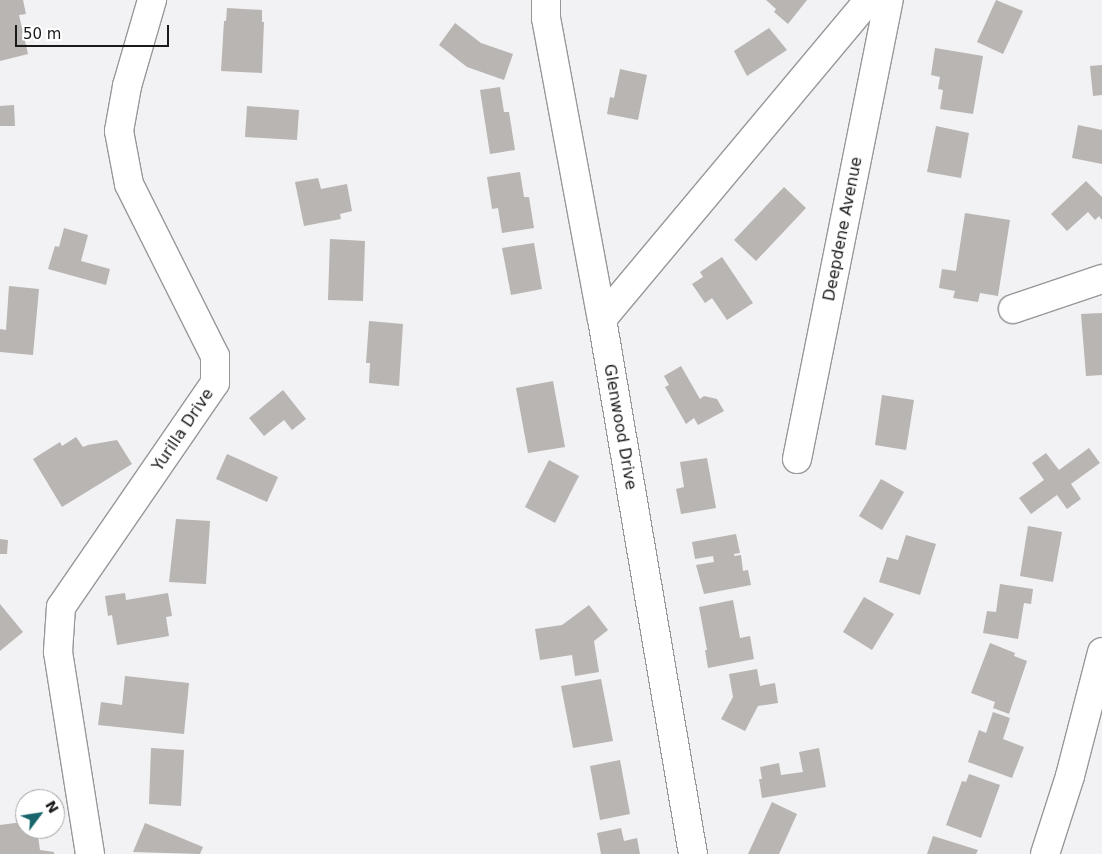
<!DOCTYPE html>
<style>
body{margin:0}
#map{position:relative;width:1102px;height:854px;overflow:hidden;background:#f2f1f3;font-family:"DejaVu Sans",sans-serif}
div>[style]{position:absolute}
.building>*{inset:0;background:#b8b5b3}
.roads{filter:drop-shadow(1px 0 #99979a) drop-shadow(-1px 0 #99979a) drop-shadow(0 1px #99979a) drop-shadow(0 -1px #99979a)}
.minor>*{height:28px;margin:-14px;padding:0 14px;transform-origin:14px;border-radius:14px;background:#fff}
.major>*{height:28px;margin:-14px;padding:0 14px;transform-origin:14px;border-radius:14px;background:#fff}
span{translate:-50% -50%;white-space:nowrap;text-align:center;line-height:1.15;-webkit-text-stroke:5px #fff;paint-order:stroke}
.street-label{font-size:16px;color:#1b1a1b}
.north{position:absolute;left:15px;top:789px;width:50px;height:50px;box-sizing:border-box;background:#fff;border:1px solid #a4a3a4;border-radius:50%;rotate:59deg;font-size:14px;font-weight:700;line-height:20px;text-align:center;color:#1b1a1b}
.north::after{content:'';display:block;margin:auto;width:18px;height:22px;background:#18666b;clip-path:polygon(50% 0,100% 100%,50% 72%,0 100%)}
.scale{position:absolute;left:15px;top:25px;width:154px;height:22px;box-sizing:border-box;border:2px solid #1b1a1b;border-top:0;padding-left:6px;font-size:15px;line-height:18px;white-space:nowrap;color:#1b1a1b;-webkit-text-stroke:4px #fff;paint-order:stroke}
</style>
<div id="map">
<div class="building">
<div style="clip-path:polygon(0 0,23px 0,26px 14px,19px 15px,28px 54px,0 61px)"></div>
<div style="clip-path:polygon(766px 0,807px 0,788px 24px,774px 12px,776px 9px)"></div>
<div style="clip-path:polygon(996px 0,1023px 11px,1003px 54px,977px 42px)"></div>
<div style="clip-path:polygon(227px 8px,262px 10px,262px 22px,264px 22px,262px 73px,221px 71px,224px 21px,226px 21px)"></div>
<div style="clip-path:polygon(455px 23px,481px 43px,513px 54px,504px 80px,467px 67px,439px 45px)"></div>
<div style="clip-path:polygon(769px 28px,787px 50px,747px 76px,734px 51px)"></div>
<div style="clip-path:polygon(935px 48px,983px 56px,973px 114px,940px 109px,943px 90px,938px 89px,940px 77px,931px 75px)"></div>
<div style="clip-path:polygon(1102px 65px,1102px 95px,1093px 96px,1090px 66px)"></div>
<div style="clip-path:polygon(620px 69px,647px 75px,638px 120px,607px 114px,610px 97px,614px 98px)"></div>
<div style="clip-path:polygon(500px 87px,504px 112px,509px 112px,515px 150px,490px 154px,480px 90px)"></div>
<div style="clip-path:polygon(14px 105px,15px 126px,0 126px,0 106px)"></div>
<div style="clip-path:polygon(247px 106px,299px 110px,297px 140px,245px 137px)"></div>
<div style="clip-path:polygon(1078px 125px,1102px 130px,1102px 164px,1072px 158px)"></div>
<div style="clip-path:polygon(936px 126px,969px 133px,961px 178px,927px 172px)"></div>
<div style="clip-path:polygon(520px 172px,524px 197px,529px 197px,534px 228px,502px 233px,498px 208px,492px 209px,487px 177px)"></div>
<div style="clip-path:polygon(318px 178px,321px 189px,347px 184px,352px 211px,340px 214px,341px 219px,304px 226px,295px 182px)"></div>
<div style="clip-path:polygon(1086px 181px,1102px 197px,1102px 220px,1099px 216px,1095px 220px,1088px 212px,1067px 231px,1051px 214px)"></div>
<div style="clip-path:polygon(784px 187px,806px 208px,756px 261px,734px 240px)"></div>
<div style="clip-path:polygon(965px 213px,1010px 220px,998px 296px,980px 293px,978px 302px,953px 298px,955px 291px,939px 288px,942px 269px,956px 271px)"></div>
<div style="clip-path:polygon(64px 228px,88px 235px,81px 261px,110px 269px,106px 285px,48px 269px,55px 246px,59px 247px)"></div>
<div style="clip-path:polygon(330px 239px,365px 241px,363px 301px,328px 300px)"></div>
<div style="clip-path:polygon(534px 243px,542px 289px,511px 295px,502px 248px)"></div>
<div style="clip-path:polygon(722px 257px,753px 303px,727px 320px,712px 298px,705px 303px,692px 284px,703px 277px,700px 272px)"></div>
<div style="clip-path:polygon(9px 286px,39px 289px,33px 355px,0 352px,0 329px,6px 330px)"></div>
<div style="clip-path:polygon(1102px 313px,1102px 375px,1086px 376px,1081px 314px)"></div>
<div style="clip-path:polygon(369px 321px,403px 324px,399px 386px,369px 383px,370px 363px,366px 363px)"></div>
<div style="clip-path:polygon(681px 366px,700px 399px,704px 396px,717px 399px,724px 411px,698px 425px,694px 418px,686px 424px,665px 387px,669px 385px,664px 376px)"></div>
<div style="clip-path:polygon(553px 381px,565px 447px,528px 453px,516px 388px)"></div>
<div style="clip-path:polygon(283px 390px,306px 419px,292px 430px,284px 420px,264px 436px,249px 418px)"></div>
<div style="clip-path:polygon(882px 395px,914px 400px,906px 450px,875px 445px)"></div>
<div style="clip-path:polygon(76px 437px,83px 447px,88px 445px,117px 440px,132px 464px,62px 507px,33px 459px,60px 442px,62px 446px)"></div>
<div style="clip-path:polygon(1089px 448px,1100px 463px,1071px 484px,1081px 499px,1067px 509px,1057px 495px,1031px 514px,1019px 498px,1044px 480px,1032px 463px,1046px 453px,1059px 470px)"></div>
<div style="clip-path:polygon(227px 454px,278px 477px,267px 502px,216px 479px)"></div>
<div style="clip-path:polygon(707px 458px,716px 508px,681px 514px,676px 489px,684px 487px,680px 462px)"></div>
<div style="clip-path:polygon(549px 460px,579px 476px,555px 523px,525px 507px)"></div>
<div style="clip-path:polygon(881px 479px,904px 492px,882px 530px,859px 516px)"></div>
<div style="clip-path:polygon(176px 519px,210px 521px,206px 584px,169px 582px)"></div>
<div style="clip-path:polygon(1028px 526px,1062px 532px,1053px 582px,1020px 576px)"></div>
<div style="clip-path:polygon(736px 534px,740px 553px,734px 554px,734px 556px,741px 555px,743px 571px,748px 570px,751px 585px,704px 594px,696px 565px,714px 562px,713px 556px,695px 559px,692px 542px)"></div>
<div style="clip-path:polygon(906px 535px,936px 544px,920px 595px,879px 582px,887px 557px,898px 560px)"></div>
<div style="clip-path:polygon(0 539px,8px 540px,7px 554px,0 554px)"></div>
<div style="clip-path:polygon(1000px 584px,1033px 589px,1031px 604px,1024px 603px,1018px 639px,983px 633px,987px 611px,996px 612px)"></div>
<div style="clip-path:polygon(125px 593px,126px 600px,168px 593px,172px 616px,166px 617px,169px 636px,117px 645px,112px 615px,108px 616px,105px 596px)"></div>
<div style="clip-path:polygon(864px 597px,894px 614px,872px 650px,843px 632px)"></div>
<div style="clip-path:polygon(733px 600px,740px 638px,750px 636px,754px 659px,708px 668px,705px 650px,707px 650px,699px 607px)"></div>
<div style="clip-path:polygon(0 604px,23px 632px,0 651px)"></div>
<div style="clip-path:polygon(589px 605px,608px 630px,594px 641px,599px 672px,575px 676px,572px 655px,540px 660px,535px 629px,562px 625px)"></div>
<div style="clip-path:polygon(990px 643px,1015px 653px,1014px 656px,1027px 661px,1009px 714px,993px 708px,995px 702px,971px 693px)"></div>
<div style="clip-path:polygon(757px 669px,760px 686px,775px 683px,778px 703px,758px 706px,745px 731px,721px 719px,733px 697px,729px 674px)"></div>
<div style="clip-path:polygon(125px 676px,189px 683px,184px 734px,98px 725px,101px 702px,122px 705px)"></div>
<div style="clip-path:polygon(601px 679px,613px 741px,573px 748px,561px 686px)"></div>
<div style="clip-path:polygon(993px 712px,1010px 718px,1003px 739px,1024px 747px,1012px 778px,968px 762px,979px 730px,986px 733px)"></div>
<div style="clip-path:polygon(151px 748px,184px 750px,181px 806px,149px 804px)"></div>
<div style="clip-path:polygon(819px 748px,826px 787px,762px 798px,759px 779px,762px 779px,760px 767px,779px 763px,781px 775px,803px 772px,799px 752px)"></div>
<div style="clip-path:polygon(620px 760px,630px 814px,600px 820px,590px 766px)"></div>
<div style="clip-path:polygon(969px 774px,1000px 785px,981px 838px,946px 825px,962px 781px,966px 782px)"></div>
<div style="clip-path:polygon(772px 802px,797px 814px,779px 854px,748px 854px)"></div>
<div style="clip-path:polygon(22px 822px,25px 829px,37px 829px,40px 850px,54px 852px,54px 854px,0 854px,0 825px)"></div>
<div style="clip-path:polygon(145px 823px,203px 847px,200px 854px,133px 852px)"></div>
<div style="clip-path:polygon(621px 828px,624px 841px,637px 838px,640px 854px,601px 854px,597px 833px)"></div>
<div style="clip-path:polygon(933px 836px,978px 850px,976px 854px,927px 854px)"></div>
</div>
<div class="roads">
<div class="minor">
<div style="left:546px;top:0;width:18px;rotate:90deg"></div>
<div style="left:546px;top:18px;width:306px;rotate:79.5deg"></div>
<div style="left:602px;top:319px;width:543px;rotate:80.35deg"></div>
<div style="left:1013px;top:309px;width:94px;rotate:-18.6deg"></div>
<div style="left:602px;top:319px;width:416px;rotate:-50.1deg"></div>
<div style="left:797px;top:459px;width:468px;rotate:-78.7deg"></div>
<div style="left:90px;top:854px;width:205px;rotate:-99deg"></div>
<div style="left:58px;top:652px;width:45px;rotate:-86.2deg"></div>
<div style="left:61px;top:607px;width:272px;rotate:-55.5deg"></div>
<div style="left:215px;top:383px;width:27px;rotate:-90deg"></div>
<div style="left:215px;top:356px;width:192px;rotate:-116.6deg"></div>
<div style="left:129px;top:184px;width:54px;rotate:-100.7deg"></div>
<div style="left:119px;top:131px;width:46px;rotate:-79.9deg"></div>
<div style="left:127px;top:86px;width:90px;rotate:-73.8deg"></div>
</div>
<div class="major">
<div style="left:1045px;top:854px;width:82px;rotate:-72.2deg"></div>
<div style="left:1070px;top:776px;width:128px;rotate:-75.5deg"></div>
</div>
</div>
<div class="street-label">
<span style="left:843px;top:229px;rotate:-79deg">Deepdene Avenue</span>
<span style="left:620px;top:427px;rotate:80deg">Glenwood Drive</span>
<span style="left:183px;top:430px;rotate:-56deg">Yurilla Drive</span>
</div>
<div class="north">N</div>
<div class="scale">50 m</div>
</div>
